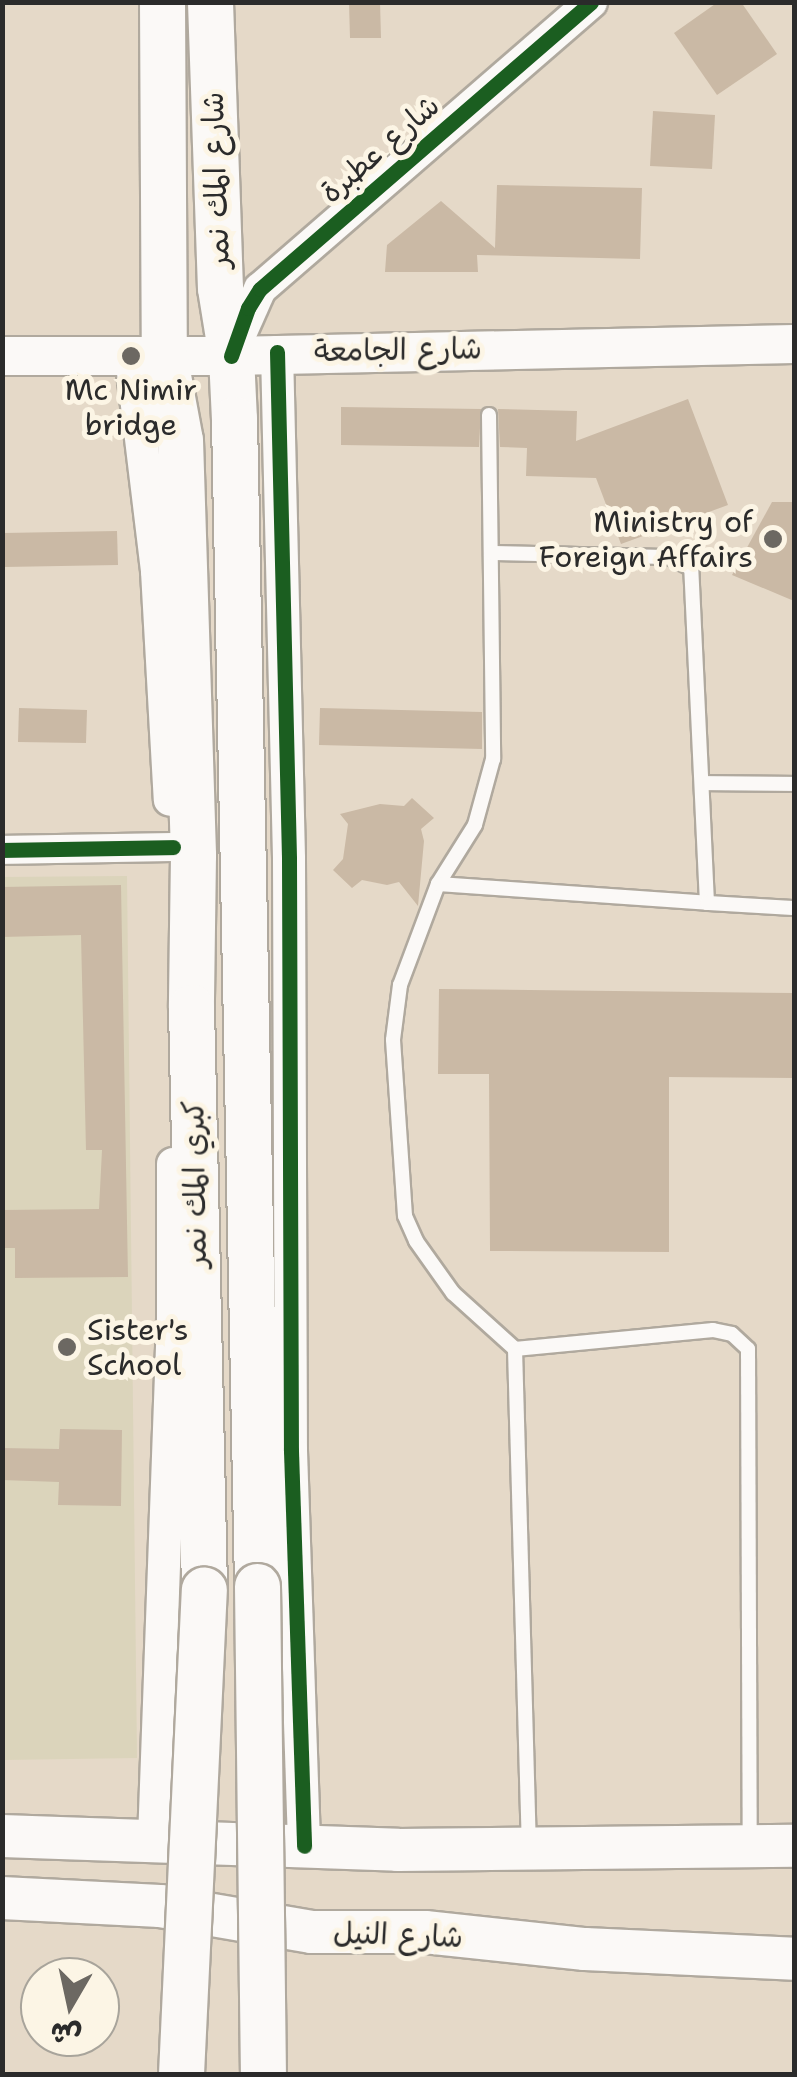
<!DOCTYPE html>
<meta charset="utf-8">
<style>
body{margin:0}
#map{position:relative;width:797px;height:2077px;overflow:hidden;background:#e5d9c8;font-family:"Shantell Sans","Playpen Sans Arabic",sans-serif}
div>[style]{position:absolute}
.built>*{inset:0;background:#dbd4bb}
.building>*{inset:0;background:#cab9a5}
.roads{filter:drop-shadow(2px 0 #b0a99e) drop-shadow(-2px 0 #b0a99e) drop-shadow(0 2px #b0a99e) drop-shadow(0 -2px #b0a99e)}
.service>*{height:14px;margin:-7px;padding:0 7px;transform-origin:7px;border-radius:7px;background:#fbf9f7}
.minor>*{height:28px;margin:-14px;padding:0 14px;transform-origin:14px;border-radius:14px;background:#fbf9f7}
.tertiary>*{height:32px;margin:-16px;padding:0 16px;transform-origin:16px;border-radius:16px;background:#fbf9f7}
.secondary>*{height:38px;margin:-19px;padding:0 19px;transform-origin:19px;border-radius:19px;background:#fbf9f7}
.primary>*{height:42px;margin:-21px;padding:0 21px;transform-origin:21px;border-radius:21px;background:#fbf9f7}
.trunk>*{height:45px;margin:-22.5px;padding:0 22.5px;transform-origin:22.5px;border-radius:22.5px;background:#fbf9f7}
.bridges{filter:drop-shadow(2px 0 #b0a99e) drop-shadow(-2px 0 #b0a99e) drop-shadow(0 2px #b0a99e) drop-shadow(0 -2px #b0a99e)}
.trunk-bridge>*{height:45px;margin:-22.5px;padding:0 22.5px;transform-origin:22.5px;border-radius:22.5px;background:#fbf9f7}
.cycleway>*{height:15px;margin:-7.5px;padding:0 7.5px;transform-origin:7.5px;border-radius:7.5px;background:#1b5e20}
.dots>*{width:28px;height:28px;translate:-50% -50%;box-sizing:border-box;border:5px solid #fcf5e5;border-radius:50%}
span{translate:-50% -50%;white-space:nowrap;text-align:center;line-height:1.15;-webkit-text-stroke:10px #fcf5e5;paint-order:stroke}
.street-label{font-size:30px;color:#2b2b2b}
.poi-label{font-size:30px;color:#2b2b2b}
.right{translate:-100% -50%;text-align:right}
.left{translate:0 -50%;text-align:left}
.frame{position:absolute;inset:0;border:5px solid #2b2b2b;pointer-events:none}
.north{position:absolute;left:20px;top:1957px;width:100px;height:100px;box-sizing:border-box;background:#fcf5e5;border:2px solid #a8a49b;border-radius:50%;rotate:189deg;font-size:28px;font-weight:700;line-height:40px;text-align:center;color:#2b2b2b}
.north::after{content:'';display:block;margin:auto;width:35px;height:45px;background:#6c6862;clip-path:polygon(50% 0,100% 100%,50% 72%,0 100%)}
</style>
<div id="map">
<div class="built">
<div style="clip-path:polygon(127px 876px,137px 1758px,3px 1760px,2px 877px)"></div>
</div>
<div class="building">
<div style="clip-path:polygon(349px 2px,380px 2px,381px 38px,350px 38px)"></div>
<div style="clip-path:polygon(718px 2px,741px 2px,777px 54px,717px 95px,674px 33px)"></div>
<div style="clip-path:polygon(653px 111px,715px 115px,712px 169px,650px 166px)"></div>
<div style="clip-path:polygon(497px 185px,642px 188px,640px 259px,477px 255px,478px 272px,385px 272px,387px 245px,441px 201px,495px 248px)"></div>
<div style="clip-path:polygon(688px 399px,728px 505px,621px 544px,596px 478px,526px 476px,527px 448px,500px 447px,498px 409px,577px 411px,576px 441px)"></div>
<div style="clip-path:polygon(341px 407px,481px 409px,479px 447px,341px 445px)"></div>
<div style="clip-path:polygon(772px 502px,794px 502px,794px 601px,732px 575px)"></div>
<div style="clip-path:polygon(117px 531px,118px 565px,4px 567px,3px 533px)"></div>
<div style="clip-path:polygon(19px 708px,87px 710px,86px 743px,18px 742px)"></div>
<div style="clip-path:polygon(320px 708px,482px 712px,482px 749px,319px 745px)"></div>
<div style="clip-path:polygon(412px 798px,434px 818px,421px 829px,424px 841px,418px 906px,399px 882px,387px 885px,362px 880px,352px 888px,333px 870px,343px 859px,348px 824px,340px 814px,380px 804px,404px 806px)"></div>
<div style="clip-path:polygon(121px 885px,128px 1277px,15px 1278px,15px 1248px,2px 1248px,2px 1210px,99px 1209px,102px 1150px,86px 1150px,81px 935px,2px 937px,2px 887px)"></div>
<div style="clip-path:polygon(439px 989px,794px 993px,794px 1078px,669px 1077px,669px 1252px,490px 1251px,489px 1074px,438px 1074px)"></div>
<div style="clip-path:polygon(60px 1429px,122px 1430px,121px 1506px,58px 1505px,59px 1482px,2px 1480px,2px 1448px,59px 1449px)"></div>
</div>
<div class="roads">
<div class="service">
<div style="left:489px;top:415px;width:344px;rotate:89.3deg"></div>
<div style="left:493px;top:759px;width:68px;rotate:105.3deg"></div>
<div style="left:475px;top:825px;width:70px;rotate:122.1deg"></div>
<div style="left:438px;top:884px;width:108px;rotate:110.6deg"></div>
<div style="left:400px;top:985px;width:55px;rotate:97.3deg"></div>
<div style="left:393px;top:1040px;width:176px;rotate:86.1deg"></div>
<div style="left:405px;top:1216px;width:27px;rotate:66deg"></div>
<div style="left:416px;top:1241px;width:64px;rotate:54.6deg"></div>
<div style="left:453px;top:1293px;width:84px;rotate:42.1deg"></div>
<div style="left:515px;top:1349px;width:199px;rotate:-5.5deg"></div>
<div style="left:713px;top:1330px;width:19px;rotate:12deg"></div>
<div style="left:732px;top:1334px;width:22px;rotate:43deg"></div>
<div style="left:748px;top:1349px;width:492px;rotate:89.8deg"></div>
<div style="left:703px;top:783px;width:91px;rotate:0.6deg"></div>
<div style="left:438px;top:884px;width:270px;rotate:4deg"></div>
<div style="left:707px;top:903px;width:335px;rotate:-92.7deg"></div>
<div style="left:691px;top:568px;width:25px;rotate:-153deg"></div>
<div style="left:669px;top:557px;width:178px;rotate:-178.7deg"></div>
<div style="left:707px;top:903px;width:87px;rotate:3.3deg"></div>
<div style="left:515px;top:1349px;width:493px;rotate:88.4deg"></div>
</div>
<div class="minor">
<div style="left:2px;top:850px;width:171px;rotate:-1deg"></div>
</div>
<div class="tertiary">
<div style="left:233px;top:350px;width:67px;rotate:-66.1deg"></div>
<div style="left:260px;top:289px;width:438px;rotate:-40.9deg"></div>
<div style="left:277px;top:352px;width:507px;rotate:88.64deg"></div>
<div style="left:289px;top:859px;width:592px;rotate:89.81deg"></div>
<div style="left:291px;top:1451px;width:395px;rotate:88.1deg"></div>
<div style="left:131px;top:356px;width:217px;rotate:83.1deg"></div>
<div style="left:157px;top:571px;width:229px;rotate:86.8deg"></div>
<div style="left:154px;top:1840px;width:521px;rotate:-87.91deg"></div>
<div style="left:173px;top:1319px;width:155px;rotate:-90deg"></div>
</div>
<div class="secondary">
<div style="left:2px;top:356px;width:229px"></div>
<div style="left:231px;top:356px;width:563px;rotate:-1.22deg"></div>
</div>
<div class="primary">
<div style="left:2px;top:1836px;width:396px;rotate:2deg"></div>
<div style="left:398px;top:1850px;width:396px;rotate:-0.6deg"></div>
<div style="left:2px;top:1898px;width:158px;rotate:2.9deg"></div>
<div style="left:160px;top:1906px;width:154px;rotate:9.7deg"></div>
<div style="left:312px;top:1932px;width:113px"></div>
<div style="left:425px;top:1932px;width:161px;rotate:6.1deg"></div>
<div style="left:585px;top:1949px;width:209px;rotate:2.7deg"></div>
</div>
<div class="trunk">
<div style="left:162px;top:2px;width:352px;rotate:89.7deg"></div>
<div style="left:164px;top:354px;width:87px;rotate:79.5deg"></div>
<div style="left:180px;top:440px;width:415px;rotate:88.2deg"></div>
<div style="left:193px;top:855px;width:152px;rotate:90.8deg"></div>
<div style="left:191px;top:1007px;width:583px;rotate:88.72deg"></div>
<div style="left:210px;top:2px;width:286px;rotate:88deg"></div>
<div style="left:220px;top:288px;width:69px;rotate:80.8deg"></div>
<div style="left:231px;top:356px;width:63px;rotate:87.3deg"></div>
<div style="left:234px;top:419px;width:1167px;rotate:88.87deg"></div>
</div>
</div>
<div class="bridges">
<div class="trunk-bridge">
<div style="left:257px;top:1586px;width:488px;rotate:89.3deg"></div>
<div style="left:181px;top:2074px;width:485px;rotate:-87.3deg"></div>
</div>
</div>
<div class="cycleway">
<div style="left:277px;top:352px;width:507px;rotate:88.64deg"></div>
<div style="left:289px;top:859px;width:592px;rotate:89.81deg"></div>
<div style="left:291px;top:1451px;width:395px;rotate:88.1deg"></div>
<div style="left:231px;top:356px;width:51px;rotate:-70.5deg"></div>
<div style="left:248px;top:308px;width:22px;rotate:-58deg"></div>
<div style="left:260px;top:289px;width:438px;rotate:-40.9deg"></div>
<div style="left:2px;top:850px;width:171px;rotate:-1deg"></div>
</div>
<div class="dots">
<div style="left:131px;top:356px;background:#6c6862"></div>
<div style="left:773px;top:539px;background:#6c6862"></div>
<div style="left:67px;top:1347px;background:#6c6862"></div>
</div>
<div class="street-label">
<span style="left:380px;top:149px;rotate:-41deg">شارع عطبرة</span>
<span style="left:216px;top:180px;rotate:-92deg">شارع المك نمر</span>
<span style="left:398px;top:350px;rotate:-1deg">شارع الجامعة</span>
<span style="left:195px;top:1184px;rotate:-91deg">كبري المك نمر</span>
<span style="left:398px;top:1935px;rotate:2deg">شارع النيل</span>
</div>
<div class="poi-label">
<span style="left:131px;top:407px">Mc Nimir<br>bridge</span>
<span class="right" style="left:753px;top:539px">Ministry of<br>Foreign Affairs</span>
<span class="left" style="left:87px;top:1347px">Sister's<br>School</span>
</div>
<div class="frame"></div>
<div class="north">ش</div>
</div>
